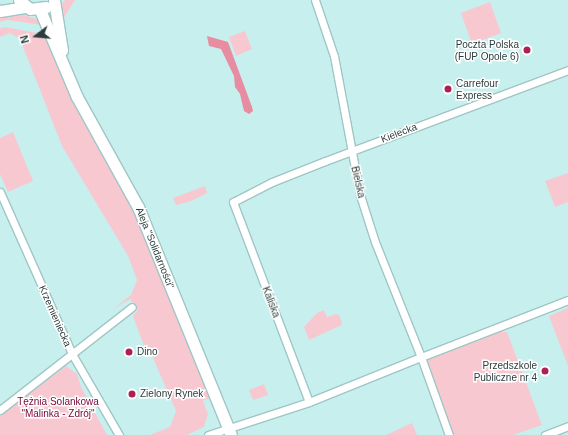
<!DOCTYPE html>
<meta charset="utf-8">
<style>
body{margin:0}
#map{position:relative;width:568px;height:435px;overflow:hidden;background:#c7efee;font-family:Helvetica,sans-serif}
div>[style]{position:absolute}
.green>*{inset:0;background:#f8c8d1}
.forest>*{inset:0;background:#e78ca1}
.roads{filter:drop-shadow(1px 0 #9fc6c5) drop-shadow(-1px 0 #9fc6c5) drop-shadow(0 1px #9fc6c5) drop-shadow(0 -1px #9fc6c5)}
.street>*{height:7px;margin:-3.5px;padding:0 3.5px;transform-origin:3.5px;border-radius:3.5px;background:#fff}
.secondary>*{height:11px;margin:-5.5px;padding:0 5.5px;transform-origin:5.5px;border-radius:5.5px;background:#fff}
.dots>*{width:11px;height:11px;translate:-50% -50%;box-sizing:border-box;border:2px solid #fff;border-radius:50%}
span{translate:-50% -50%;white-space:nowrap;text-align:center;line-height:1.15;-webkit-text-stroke:3px #fff;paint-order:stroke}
.poi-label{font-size:10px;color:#2c3c3c}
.right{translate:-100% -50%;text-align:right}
.left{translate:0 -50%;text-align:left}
.street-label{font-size:10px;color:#2c3c3c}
.park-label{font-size:10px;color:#760635}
.north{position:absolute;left:16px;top:16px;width:40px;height:40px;-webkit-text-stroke:3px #fff;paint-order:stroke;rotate:254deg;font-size:11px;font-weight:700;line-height:16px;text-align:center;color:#2c3c3c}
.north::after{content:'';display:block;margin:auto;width:14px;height:18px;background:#2c3c3c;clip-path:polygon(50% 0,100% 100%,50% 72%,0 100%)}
</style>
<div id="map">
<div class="green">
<div style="clip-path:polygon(65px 0,75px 0,63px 19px,60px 6px)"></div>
<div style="clip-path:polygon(490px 2px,501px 33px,472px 44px,461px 13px)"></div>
<div style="clip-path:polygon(19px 13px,36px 19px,42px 25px,8px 20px,0 22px,0 18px)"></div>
<div style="clip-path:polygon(5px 27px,42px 34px,46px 33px,76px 107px,133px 208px,210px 398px,203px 401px,208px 414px,204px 427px,187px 435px,150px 435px,170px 427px,176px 411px,147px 344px,144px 346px,137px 327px,133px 316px,138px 310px,130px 299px,113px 309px,131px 295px,137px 280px,128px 256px,62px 146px,20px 39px,10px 33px,0 37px,0 28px)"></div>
<div style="clip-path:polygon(245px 31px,252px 49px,236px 56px,229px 37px)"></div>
<div style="clip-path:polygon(13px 132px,33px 181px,8px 192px,0 174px,0 138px)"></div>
<div style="clip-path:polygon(568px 173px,568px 202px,555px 207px,545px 181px)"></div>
<div style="clip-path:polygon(205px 186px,207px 193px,191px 201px,176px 205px,173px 198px)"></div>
<div style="clip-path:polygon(568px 308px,568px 366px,549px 316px)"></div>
<div style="clip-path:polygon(324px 310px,327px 317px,336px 314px,340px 316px,342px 325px,309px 340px,304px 327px,317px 313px)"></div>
<div style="clip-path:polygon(486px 332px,507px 332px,542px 425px,513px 435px,452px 435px,423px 356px)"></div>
<div style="clip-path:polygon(66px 366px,77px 374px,81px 387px,107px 435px,0 435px,0 416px)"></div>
<div style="clip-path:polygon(264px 384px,268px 395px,253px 400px,249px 390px)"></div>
<div style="clip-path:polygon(412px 423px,417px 435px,386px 435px)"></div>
</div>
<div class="forest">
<div style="clip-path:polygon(207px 36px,228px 42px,252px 107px,253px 111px,249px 114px,244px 111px,240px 94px,235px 87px,234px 76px,221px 49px,209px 46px)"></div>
</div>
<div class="roads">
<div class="street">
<div style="left:315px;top:0;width:59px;rotate:71.3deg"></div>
<div style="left:334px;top:56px;width:141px;rotate:79.4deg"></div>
<div style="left:360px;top:195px;width:49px;rotate:72.3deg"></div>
<div style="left:375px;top:242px;width:124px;rotate:68.2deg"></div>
<div style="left:421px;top:357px;width:158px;rotate:-21.2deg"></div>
<div style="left:0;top:192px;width:177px;rotate:66deg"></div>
<div style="left:72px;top:354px;width:94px;rotate:59.9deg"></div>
<div style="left:309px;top:402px;width:214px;rotate:-110.8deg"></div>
<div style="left:233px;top:202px;width:44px;rotate:-27.1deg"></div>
<div style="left:272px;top:182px;width:57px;rotate:-21.6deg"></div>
<div style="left:325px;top:161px;width:259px;rotate:-20.5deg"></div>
<div style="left:0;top:410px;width:167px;rotate:-38deg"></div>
<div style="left:208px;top:435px;width:106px;rotate:-18.1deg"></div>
<div style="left:309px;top:402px;width:121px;rotate:-21.9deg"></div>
<div style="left:421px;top:357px;width:83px;rotate:70.3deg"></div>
<div style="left:545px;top:435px;width:25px;rotate:-21deg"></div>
</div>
<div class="secondary">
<div style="left:19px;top:0;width:14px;rotate:39deg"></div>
<div style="left:30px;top:9px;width:16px;rotate:-7deg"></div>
<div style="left:54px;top:0;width:51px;rotate:80.9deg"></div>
<div style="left:40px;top:10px;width:95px;rotate:67deg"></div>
<div style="left:77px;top:97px;width:126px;rotate:61deg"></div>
<div style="left:138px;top:207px;width:246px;rotate:67.8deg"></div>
<div style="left:0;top:11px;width:25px;rotate:-9deg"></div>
</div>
</div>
<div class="dots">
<div style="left:527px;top:50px;background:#ae1f54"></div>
<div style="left:448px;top:89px;background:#ae1f54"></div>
<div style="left:129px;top:352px;background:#ae1f54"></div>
<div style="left:545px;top:371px;background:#ae1f54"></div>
<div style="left:132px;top:394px;background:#ae1f54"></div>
</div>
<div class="poi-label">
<span class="right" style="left:519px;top:50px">Poczta Polska<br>(FUP Opole 6)</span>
<span class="left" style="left:456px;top:89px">Carrefour<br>Express</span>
<span class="left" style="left:137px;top:352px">Dino</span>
<span class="right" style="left:537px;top:371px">Przedszkole<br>Publiczne nr 4</span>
<span class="left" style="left:140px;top:394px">Zielony Rynek</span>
</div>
<div class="street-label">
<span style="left:399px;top:133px;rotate:-21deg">Kielecka</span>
<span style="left:358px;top:182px;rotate:77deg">Bielska</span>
<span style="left:155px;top:248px;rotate:68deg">Aleja "Solidarności"</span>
<span style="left:271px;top:302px;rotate:69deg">Kaliska</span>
<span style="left:55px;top:316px;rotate:66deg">Krzemieniecka</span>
</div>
<div class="park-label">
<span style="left:58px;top:407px">Tężnia Solankowa<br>"Malinka - Zdrój"</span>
</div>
<div class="north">N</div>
</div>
